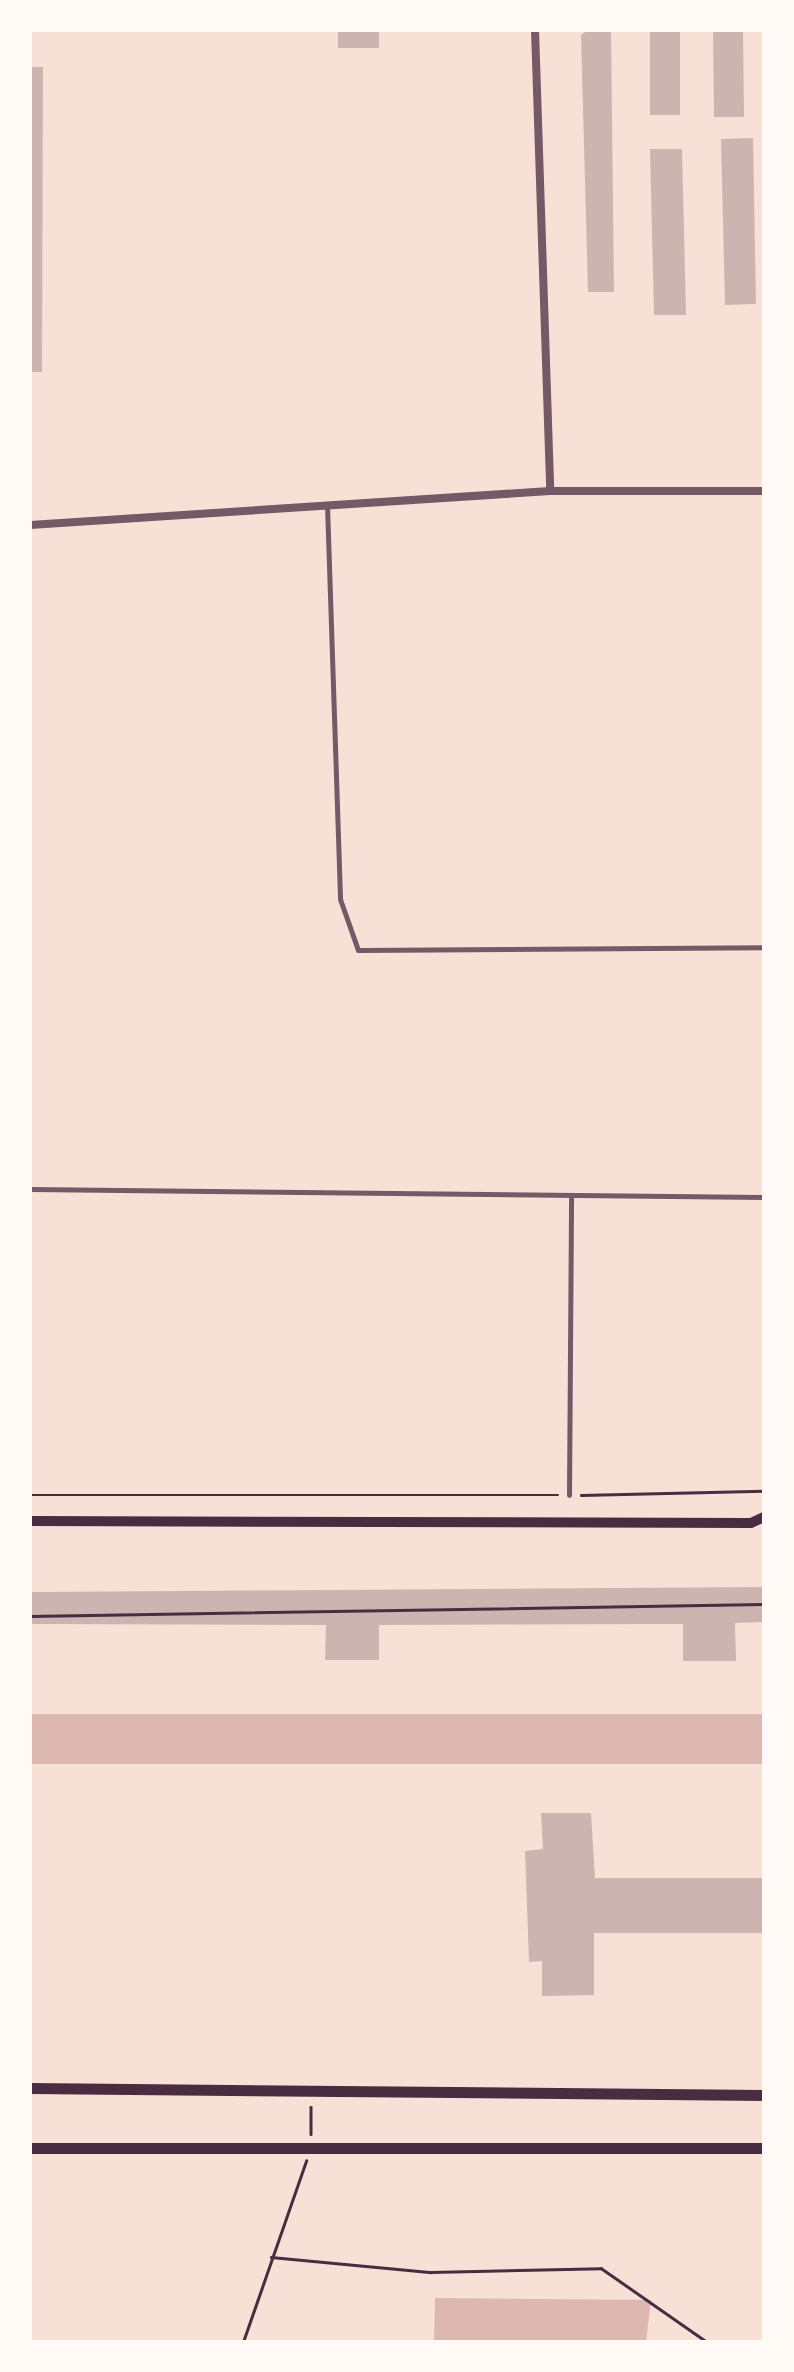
<!DOCTYPE html>
<style>
body{margin:0}
#map{position:relative;width:794px;height:2372px;overflow:hidden;background:#f7e1d7;font-family:Literata,serif}
div>[style]{position:absolute}
.water>*{inset:0;background:#dcb8b0}
.building>*{inset:0;background:#ccb4b1}
.path>*{height:2.5px;margin:-1.25px;padding:0 1.25px;transform-origin:1.25px;border-radius:1.25px;background:#4a2c40}
.pedestrian>*{height:5px;margin:-2.5px;padding:0 2.5px;transform-origin:2.5px;border-radius:2.5px;background:#755966}
.minor>*{height:8px;margin:-4px;padding:0 4px;transform-origin:4px;border-radius:4px;background:#755966}
.secondary>*{height:10px;margin:-5px;padding:0 5px;transform-origin:5px;border-radius:5px;background:#4a2c40}
.primary>*{height:11px;margin:-5.5px;padding:0 5.5px;transform-origin:5.5px;border-radius:5.5px;background:#4a2c40}
span{translate:-50% -50%;white-space:nowrap;text-align:center;line-height:1.15;-webkit-text-stroke:9px #fffaf5;paint-order:stroke}
.frame{position:absolute;inset:0;border:32px solid #fffaf5;pointer-events:none}
</style>
<div id="map">
<div class="water">
<div style="clip-path:polygon(30px 1714px,764px 1714px,764px 1764px,30px 1764px)"></div>
<div style="clip-path:polygon(435px 2298px,651px 2300px,646px 2342px,434px 2342px)"></div>
</div>
<div class="building">
<div style="clip-path:polygon(338px 30px,379px 30px,379px 48px,338px 48px)"></div>
<div style="clip-path:polygon(588px 30px,611px 30px,614px 292px,588px 292px,581px 35px)"></div>
<div style="clip-path:polygon(650px 30px,680px 30px,680px 115px,650px 115px)"></div>
<div style="clip-path:polygon(713px 30px,743px 30px,744px 117px,714px 117px)"></div>
<div style="clip-path:polygon(30px 67px,43px 67px,42px 372px,30px 372px)"></div>
<div style="clip-path:polygon(753px 138px,756px 304px,725px 305px,721px 139px)"></div>
<div style="clip-path:polygon(650px 149px,682px 149px,686px 315px,654px 315px)"></div>
<div style="clip-path:polygon(764px 1587px,764px 1622px,735px 1623px,736px 1661px,683px 1661px,683px 1624px,379px 1625px,379px 1660px,325px 1660px,326px 1625px,30px 1624px,30px 1592px)"></div>
<div style="clip-path:polygon(541px 1813px,591px 1813px,595px 1878px,764px 1878px,764px 1933px,594px 1933px,594px 1995px,542px 1996px,542px 1961px,529px 1962px,525px 1851px,543px 1849px)"></div>
</div>
<div class="path">
<div style="left:30px;top:1495px;width:528px"></div>
<div style="left:581px;top:1495px;width:183px;rotate:-1.3deg"></div>
<div style="left:30px;top:1616px;width:734px;rotate:-0.94deg"></div>
<div style="left:311px;top:2107px;width:27px;rotate:90deg"></div>
<div style="left:271px;top:2257px;width:161px;rotate:5.4deg"></div>
<div style="left:431px;top:2272px;width:170px;rotate:-1.3deg"></div>
<div style="left:601px;top:2268px;width:129px;rotate:34.9deg"></div>
<div style="left:243px;top:2342px;width:192px;rotate:-70.8deg"></div>
</div>
<div class="pedestrian">
<div style="left:327px;top:505px;width:394px;rotate:88.1deg"></div>
<div style="left:340px;top:899px;width:54px;rotate:70.6deg"></div>
<div style="left:358px;top:950px;width:406px;rotate:-0.4deg"></div>
<div style="left:30px;top:1189px;width:734px;rotate:0.62deg"></div>
<div style="left:569px;top:1495px;width:297px;rotate:-89.6deg"></div>
</div>
<div class="minor">
<div style="left:535px;top:30px;width:461px;rotate:88.1deg"></div>
<div style="left:30px;top:525px;width:521px;rotate:-3.74deg"></div>
<div style="left:550px;top:491px;width:214px"></div>
</div>
<div class="secondary">
<div style="left:30px;top:1521px;width:721px;rotate:0.16deg"></div>
<div style="left:751px;top:1523px;width:14px;rotate:-25deg"></div>
</div>
<div class="primary">
<div style="left:30px;top:2088px;width:734px;rotate:0.55deg"></div>
<div style="left:30px;top:2148px;width:734px"></div>
</div>
<div class="frame"></div>
</div>
